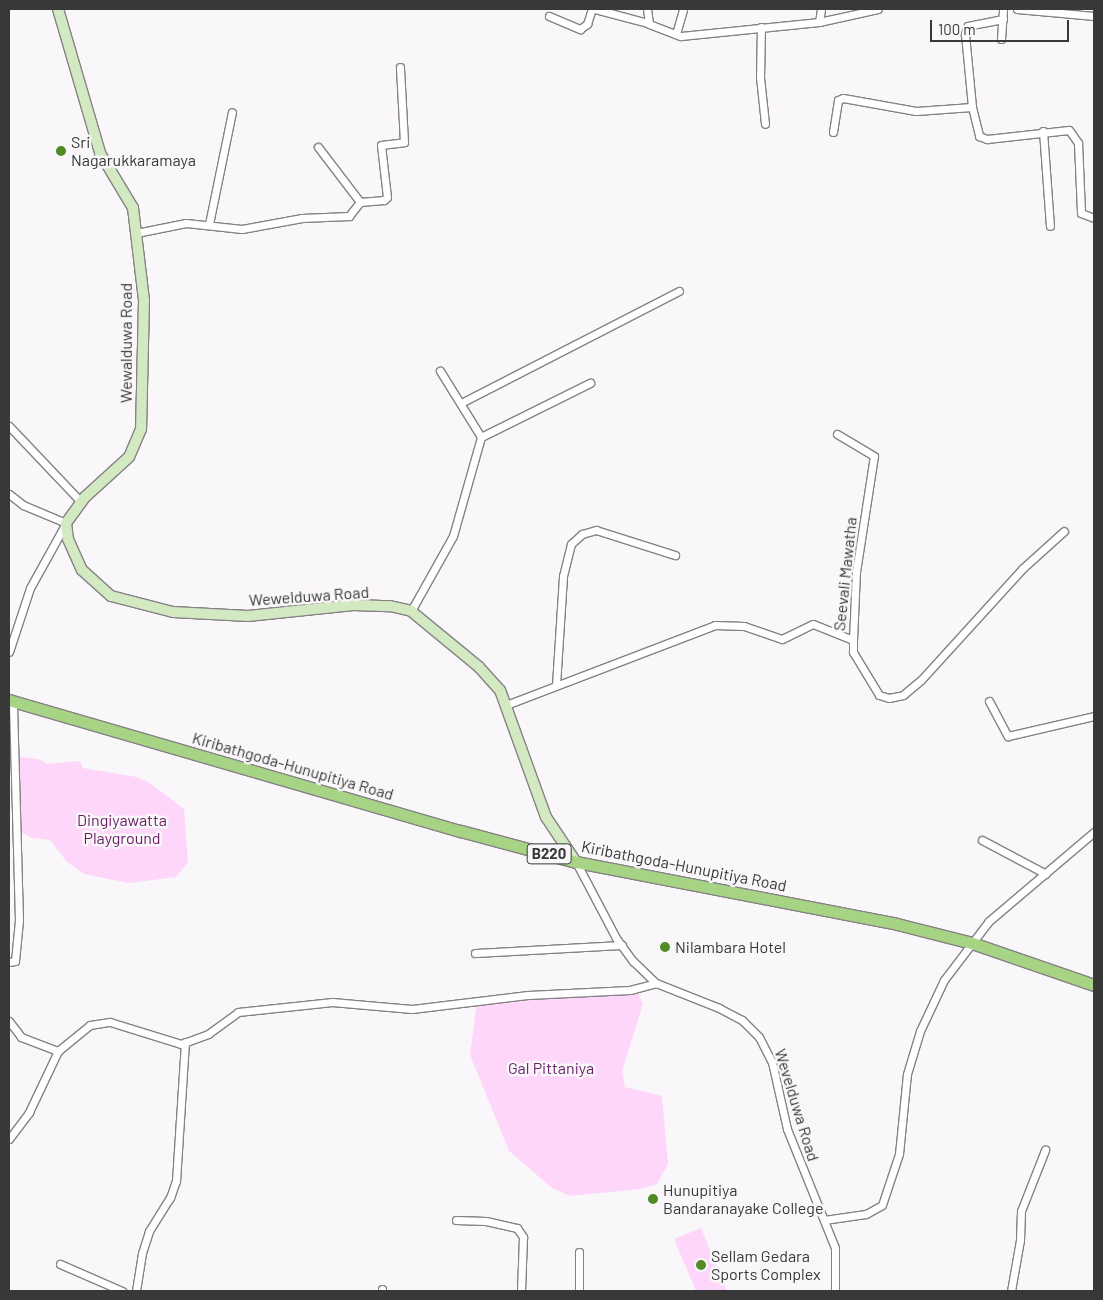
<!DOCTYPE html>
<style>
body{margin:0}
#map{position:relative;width:1103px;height:1300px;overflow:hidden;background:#faf7fa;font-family:Barlow,sans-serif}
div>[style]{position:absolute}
.green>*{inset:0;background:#fed6fa}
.roads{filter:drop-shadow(1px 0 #858285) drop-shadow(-1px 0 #858285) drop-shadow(0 1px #858285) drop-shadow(0 -1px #858285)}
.street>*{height:7px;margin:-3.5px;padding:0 3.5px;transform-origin:3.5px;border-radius:3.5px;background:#fff}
.secondary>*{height:10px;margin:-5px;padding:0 5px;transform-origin:5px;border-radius:5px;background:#d3e9c2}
.primary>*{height:11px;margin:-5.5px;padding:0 5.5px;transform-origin:5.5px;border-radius:5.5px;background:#a7d385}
.dots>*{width:14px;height:14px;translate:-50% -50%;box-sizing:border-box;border:2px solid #faf7fa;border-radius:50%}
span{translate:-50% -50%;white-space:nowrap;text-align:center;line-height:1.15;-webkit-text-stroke:5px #faf7fa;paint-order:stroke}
.shield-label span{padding:1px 4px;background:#faf7fa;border:1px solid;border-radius:4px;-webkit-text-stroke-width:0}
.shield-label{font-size:15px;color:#393839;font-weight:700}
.poi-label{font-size:16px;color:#393839}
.left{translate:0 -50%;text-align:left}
.street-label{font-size:16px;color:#393839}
.park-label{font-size:16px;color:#681d65}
.frame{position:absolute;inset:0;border:10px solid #393839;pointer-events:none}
.scale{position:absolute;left:930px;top:20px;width:139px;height:22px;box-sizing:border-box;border:2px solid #393839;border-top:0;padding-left:6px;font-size:15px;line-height:18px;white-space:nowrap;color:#393839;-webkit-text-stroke:4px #faf7fa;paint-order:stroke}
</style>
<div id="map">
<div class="green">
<div style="clip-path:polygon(15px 756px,38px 759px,48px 764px,80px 761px,83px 768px,137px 777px,150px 783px,184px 809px,188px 862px,176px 877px,128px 883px,84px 874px,67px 862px,50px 840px,32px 838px,16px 829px)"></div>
<div style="clip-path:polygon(636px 989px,643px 1004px,622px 1071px,625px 1087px,662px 1096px,668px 1164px,657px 1184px,640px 1189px,570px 1196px,552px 1188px,509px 1151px,470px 1055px,477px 1001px)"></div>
<div style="clip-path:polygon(701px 1228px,727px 1291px,696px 1291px,674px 1239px)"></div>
</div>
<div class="roads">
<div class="street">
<div style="left:595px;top:9px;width:55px;rotate:14.8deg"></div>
<div style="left:647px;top:9px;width:15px;rotate:82deg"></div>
<div style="left:649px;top:24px;width:34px;rotate:21deg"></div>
<div style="left:681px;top:36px;width:139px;rotate:-5.8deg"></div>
<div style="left:819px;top:22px;width:13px;rotate:-81deg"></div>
<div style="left:1017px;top:9px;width:77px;rotate:5.2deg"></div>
<div style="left:549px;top:16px;width:34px;rotate:23deg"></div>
<div style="left:580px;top:29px;width:9px;rotate:-36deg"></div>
<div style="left:587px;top:24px;width:16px;rotate:-72deg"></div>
<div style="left:1003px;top:19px;width:36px;rotate:169deg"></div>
<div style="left:968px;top:26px;width:9px;rotate:111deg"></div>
<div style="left:965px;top:34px;width:73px;rotate:84.5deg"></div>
<div style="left:972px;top:107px;width:30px;rotate:76deg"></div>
<div style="left:979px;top:136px;width:9px;rotate:21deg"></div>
<div style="left:987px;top:139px;width:82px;rotate:-6.3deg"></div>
<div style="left:1069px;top:130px;width:16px;rotate:55deg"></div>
<div style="left:1078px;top:143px;width:70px;rotate:87.5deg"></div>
<div style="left:1081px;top:213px;width:14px;rotate:21deg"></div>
<div style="left:819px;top:22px;width:60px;rotate:-12.4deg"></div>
<div style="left:761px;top:27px;width:50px;rotate:91.1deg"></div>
<div style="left:760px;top:77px;width:47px;rotate:83.9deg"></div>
<div style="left:676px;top:34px;width:26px;rotate:-74deg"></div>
<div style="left:1001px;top:39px;width:30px;rotate:-86deg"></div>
<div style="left:1043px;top:131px;width:95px;rotate:85.8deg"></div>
<div style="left:833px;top:132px;width:32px;rotate:-81deg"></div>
<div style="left:838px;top:100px;width:5px;rotate:-22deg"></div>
<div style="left:843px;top:98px;width:74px;rotate:10.1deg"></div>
<div style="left:916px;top:111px;width:56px;rotate:-4.1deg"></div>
<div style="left:318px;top:147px;width:69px;rotate:52.6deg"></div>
<div style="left:209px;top:224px;width:114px;rotate:-78.4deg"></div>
<div style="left:136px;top:233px;width:51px;rotate:-11.3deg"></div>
<div style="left:186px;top:223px;width:56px;rotate:6.1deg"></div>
<div style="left:242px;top:229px;width:61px;rotate:-10.4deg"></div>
<div style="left:302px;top:218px;width:47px;rotate:-2.4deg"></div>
<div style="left:349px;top:216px;width:18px;rotate:-52deg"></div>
<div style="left:360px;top:202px;width:24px;rotate:-5deg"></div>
<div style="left:384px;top:200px;width:4px;rotate:-45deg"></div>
<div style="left:387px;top:197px;width:52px;rotate:-96.6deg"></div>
<div style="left:381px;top:145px;width:23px;rotate:-7deg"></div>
<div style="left:404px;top:142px;width:75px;rotate:-93.1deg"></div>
<div style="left:461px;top:403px;width:245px;rotate:-27.2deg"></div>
<div style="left:9px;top:426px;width:105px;rotate:46.5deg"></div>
<div style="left:481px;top:437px;width:122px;rotate:-26.4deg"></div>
<div style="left:9px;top:494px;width:18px;rotate:38deg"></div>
<div style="left:23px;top:505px;width:47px;rotate:22.7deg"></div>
<div style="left:66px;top:523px;width:74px;rotate:119deg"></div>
<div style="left:30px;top:588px;width:67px;rotate:108.2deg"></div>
<div style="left:411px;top:611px;width:86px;rotate:-60.8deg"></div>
<div style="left:453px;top:536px;width:103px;rotate:-74.2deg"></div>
<div style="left:481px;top:437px;width:78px;rotate:-121.8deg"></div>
<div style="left:853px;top:640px;width:12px;rotate:90deg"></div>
<div style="left:853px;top:652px;width:50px;rotate:58.8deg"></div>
<div style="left:879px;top:695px;width:10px;rotate:17deg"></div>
<div style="left:889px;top:698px;width:14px;rotate:-12deg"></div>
<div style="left:903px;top:695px;width:23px;rotate:-40deg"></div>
<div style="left:921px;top:680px;width:151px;rotate:-47.7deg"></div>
<div style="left:1023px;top:568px;width:55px;rotate:-42.1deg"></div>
<div style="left:556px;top:685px;width:109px;rotate:-86.3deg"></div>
<div style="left:563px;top:576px;width:33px;rotate:-76deg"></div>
<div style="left:571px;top:544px;width:15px;rotate:-42deg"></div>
<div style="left:582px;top:534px;width:15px;rotate:-16deg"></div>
<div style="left:596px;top:530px;width:83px;rotate:17.6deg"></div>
<div style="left:989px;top:701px;width:40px;rotate:62deg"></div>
<div style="left:1008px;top:736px;width:88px;rotate:-13.1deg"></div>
<div style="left:506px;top:705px;width:224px;rotate:-20.9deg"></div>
<div style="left:715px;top:625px;width:29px;rotate:2deg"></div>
<div style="left:744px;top:626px;width:40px;rotate:18.9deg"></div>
<div style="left:782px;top:639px;width:34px;rotate:-26deg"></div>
<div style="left:813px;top:624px;width:43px;rotate:21.8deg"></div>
<div style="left:853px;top:640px;width:68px;rotate:-87.5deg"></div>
<div style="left:856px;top:572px;width:117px;rotate:-81.2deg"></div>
<div style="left:874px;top:456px;width:43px;rotate:-149.3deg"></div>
<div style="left:982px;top:840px;width:72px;rotate:28deg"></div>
<div style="left:576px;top:862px;width:86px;rotate:62.2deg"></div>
<div style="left:616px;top:938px;width:29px;rotate:54deg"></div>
<div style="left:633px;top:961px;width:32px;rotate:44deg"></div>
<div style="left:656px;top:983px;width:68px;rotate:21.6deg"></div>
<div style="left:719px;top:1008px;width:26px;rotate:28deg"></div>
<div style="left:742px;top:1020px;width:24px;rotate:45deg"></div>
<div style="left:759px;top:1037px;width:28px;rotate:63deg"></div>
<div style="left:772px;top:1062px;width:69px;rotate:77.4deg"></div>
<div style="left:787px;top:1129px;width:128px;rotate:68deg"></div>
<div style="left:835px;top:1248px;width:43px;rotate:90deg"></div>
<div style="left:475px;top:953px;width:147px;rotate:-3.1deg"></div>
<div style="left:9px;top:962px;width:6px;rotate:-9deg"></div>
<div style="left:15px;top:961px;width:41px;rotate:-84.4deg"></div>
<div style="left:19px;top:920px;width:219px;rotate:-91.6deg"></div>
<div style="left:9px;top:1021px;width:20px;rotate:53deg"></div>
<div style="left:21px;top:1037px;width:40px;rotate:21deg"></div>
<div style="left:58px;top:1051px;width:41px;rotate:-39.1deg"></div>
<div style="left:90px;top:1025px;width:20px;rotate:-9deg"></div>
<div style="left:110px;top:1022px;width:74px;rotate:17.2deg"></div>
<div style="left:181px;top:1044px;width:29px;rotate:-20deg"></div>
<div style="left:208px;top:1034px;width:37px;rotate:-36deg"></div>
<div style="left:238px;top:1012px;width:95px;rotate:-6.1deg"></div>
<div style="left:332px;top:1002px;width:80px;rotate:5deg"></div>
<div style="left:412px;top:1009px;width:117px;rotate:-6.9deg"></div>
<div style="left:528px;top:995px;width:102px;rotate:-2.8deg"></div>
<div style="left:630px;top:990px;width:27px;rotate:-15deg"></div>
<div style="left:9px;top:1139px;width:34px;rotate:-53deg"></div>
<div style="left:29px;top:1112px;width:68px;rotate:-64.6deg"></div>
<div style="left:456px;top:1220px;width:30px;rotate:2deg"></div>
<div style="left:486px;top:1221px;width:32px;rotate:13deg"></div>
<div style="left:517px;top:1228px;width:11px;rotate:56deg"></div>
<div style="left:523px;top:1237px;width:54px;rotate:92.1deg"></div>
<div style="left:824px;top:1220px;width:42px;rotate:-8.1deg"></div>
<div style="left:866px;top:1214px;width:18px;rotate:-29deg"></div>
<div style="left:882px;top:1205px;width:54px;rotate:-71.6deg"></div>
<div style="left:899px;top:1154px;width:80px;rotate:-84.3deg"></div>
<div style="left:907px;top:1074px;width:45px;rotate:-73.2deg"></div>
<div style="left:920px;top:1031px;width:56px;rotate:-64.8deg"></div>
<div style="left:944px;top:980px;width:74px;rotate:-52.7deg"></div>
<div style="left:989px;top:921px;width:138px;rotate:-40.3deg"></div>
<div style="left:579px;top:1252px;width:39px;rotate:90deg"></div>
<div style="left:60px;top:1264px;width:68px;rotate:23.5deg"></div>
<div style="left:382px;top:1289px;width:2px;rotate:90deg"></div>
<div style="left:136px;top:1291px;width:38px;rotate:-81deg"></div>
<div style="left:142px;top:1253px;width:23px;rotate:-72deg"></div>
<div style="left:149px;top:1231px;width:39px;rotate:-58deg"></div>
<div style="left:170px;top:1198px;width:18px;rotate:-71deg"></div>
<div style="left:176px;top:1181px;width:139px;rotate:-86.3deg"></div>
<div style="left:1011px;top:1291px;width:52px;rotate:-80deg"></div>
<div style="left:1020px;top:1240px;width:29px;rotate:-88deg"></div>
<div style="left:1021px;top:1211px;width:66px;rotate:-68.5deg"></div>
</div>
<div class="secondary">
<div style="left:58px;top:9px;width:150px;rotate:73.7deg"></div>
<div style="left:100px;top:153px;width:64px;rotate:59deg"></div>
<div style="left:133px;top:208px;width:93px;rotate:83.2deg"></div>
<div style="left:144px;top:300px;width:129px;rotate:91.3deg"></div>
<div style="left:141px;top:429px;width:30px;rotate:113deg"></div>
<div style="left:129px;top:457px;width:59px;rotate:137.7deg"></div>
<div style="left:85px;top:497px;width:32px;rotate:126deg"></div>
<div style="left:66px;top:523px;width:16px;rotate:83deg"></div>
<div style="left:68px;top:539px;width:34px;rotate:66deg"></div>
<div style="left:82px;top:570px;width:39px;rotate:42deg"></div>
<div style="left:111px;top:596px;width:64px;rotate:14.5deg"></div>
<div style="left:173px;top:612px;width:75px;rotate:3.1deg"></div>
<div style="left:248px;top:616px;width:106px;rotate:-6deg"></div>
<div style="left:353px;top:605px;width:37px;rotate:2deg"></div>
<div style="left:390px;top:606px;width:22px;rotate:13deg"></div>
<div style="left:411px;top:611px;width:88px;rotate:39.5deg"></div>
<div style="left:479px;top:667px;width:31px;rotate:48deg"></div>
<div style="left:500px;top:690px;width:135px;rotate:70.1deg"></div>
<div style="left:546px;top:817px;width:54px;rotate:56.3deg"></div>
</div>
<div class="primary">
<div style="left:9px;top:700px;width:471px;rotate:16.2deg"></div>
<div style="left:461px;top:831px;width:119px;rotate:15.1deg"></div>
<div style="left:576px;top:862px;width:327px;rotate:10.9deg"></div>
<div style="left:897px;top:924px;width:77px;rotate:14.2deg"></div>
<div style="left:972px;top:943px;width:129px;rotate:19deg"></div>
</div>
</div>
<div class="dots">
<div style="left:61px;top:151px;background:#528a26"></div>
<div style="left:665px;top:947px;background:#528a26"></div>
<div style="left:653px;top:1199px;background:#528a26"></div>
<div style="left:701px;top:1265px;background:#528a26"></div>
</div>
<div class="shield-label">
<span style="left:549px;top:854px">B220</span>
</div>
<div class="poi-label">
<span class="left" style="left:71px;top:151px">Sri<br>Nagarukkaramaya</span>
<span class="left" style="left:675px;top:947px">Nilambara Hotel</span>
<span class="left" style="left:663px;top:1199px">Hunupitiya<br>Bandaranayake College</span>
<span class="left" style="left:711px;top:1265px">Sellam Gedara<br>Sports Complex</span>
</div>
<div class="street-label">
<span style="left:126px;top:343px;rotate:-90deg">Wewalduwa Road</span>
<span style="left:845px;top:574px;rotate:-84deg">Seevali Mawatha</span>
<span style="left:309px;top:596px;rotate:-4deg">Wewelduwa Road</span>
<span style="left:293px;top:766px;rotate:16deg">Kiribathgoda-Hunupitiya Road</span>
<span style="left:684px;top:866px;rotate:11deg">Kiribathgoda-Hunupitiya Road</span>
<span style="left:797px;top:1105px;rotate:73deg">Wevelduwa Road</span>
</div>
<div class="park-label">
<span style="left:122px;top:829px">Dingiyawatta<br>Playground</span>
<span style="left:551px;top:1068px">Gal Pittaniya</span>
</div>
<div class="frame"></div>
<div class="scale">100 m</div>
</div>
